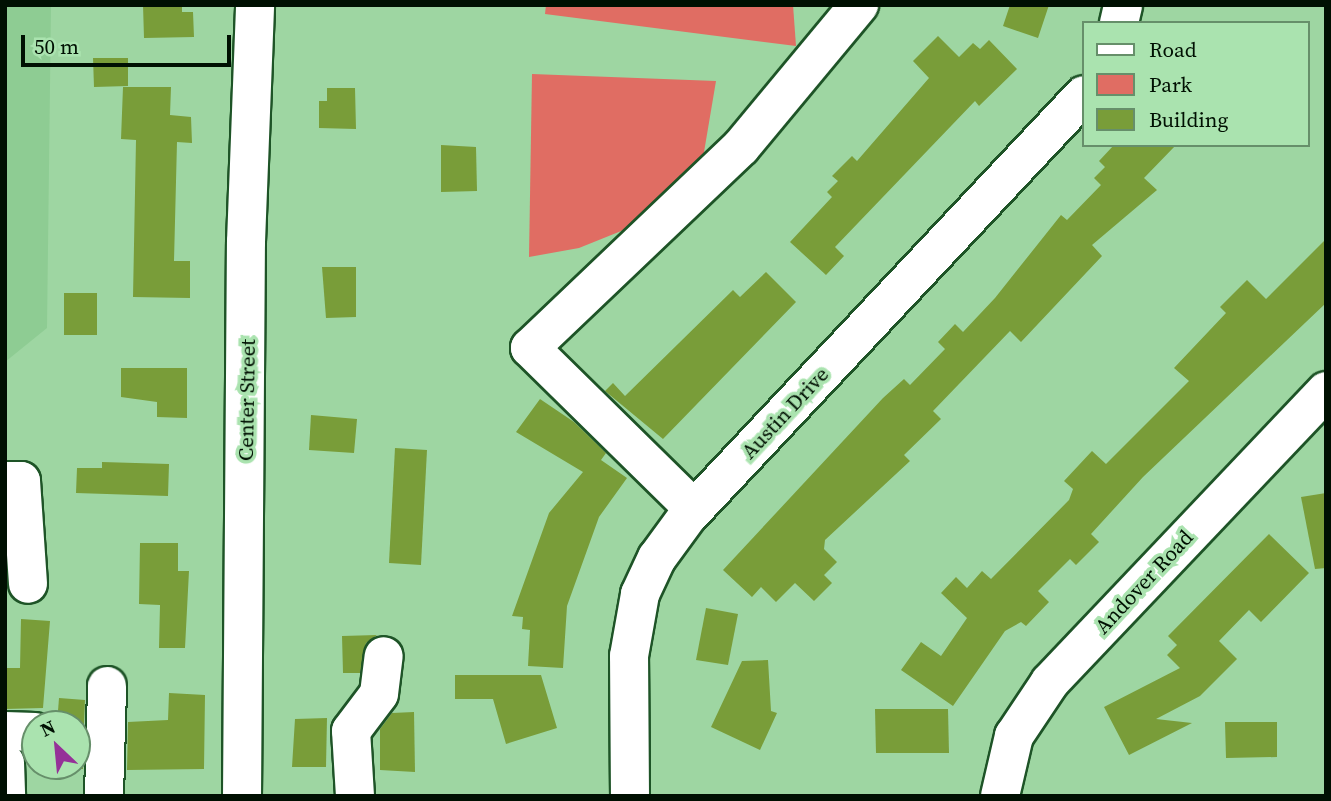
<!DOCTYPE html>
<style>
body{margin:0}
#map{position:relative;width:1331px;height:801px;overflow:hidden;background:#9ed6a2;font-family:"Source Serif 4",serif}
div>[style]{position:absolute}
.built>*{inset:0;background:#8ecc93}
.green>*{inset:0;background:#e06d63}
.building>*{inset:0;background:#799d39}
.roads{filter:drop-shadow(2px 0 #1e5427) drop-shadow(-2px 0 #1e5427) drop-shadow(0 2px #1e5427) drop-shadow(0 -2px #1e5427)}
.minor>*{height:38px;margin:-19px;padding:0 19px;transform-origin:19px;border-radius:19px;background:#fff}
span{translate:-50% -50%;white-space:nowrap;text-align:center;line-height:1.15;-webkit-text-stroke:7px #aae3af;paint-order:stroke}
.street-label{font-size:21px;color:#001002}
.frame{position:absolute;inset:0;border:7px solid #001002;pointer-events:none}
.legend{position:absolute;left:1082px;top:21px;width:228px;height:126px;box-sizing:border-box;background:#aae3af;border:2px solid #668f6a;margin:0;padding:9px 12px;list-style:none;font-size:21px;color:#001002}
.legend li{display:flex;align-items:center;gap:14px;height:35px}
.legend b{width:35px;border:2px solid #668f6a}
.north{position:absolute;left:21px;top:710px;width:70px;height:70px;box-sizing:border-box;background:#aae3af;border:2px solid #668f6a;border-radius:50%;rotate:334deg;font-size:19px;font-weight:700;line-height:28px;text-align:center;color:#001002}
.north::after{content:'';display:block;margin:auto;width:24px;height:32px;background:#953198;clip-path:polygon(50% 0,100% 100%,50% 72%,0 100%)}
.scale{position:absolute;left:21px;top:35px;width:210px;height:32px;box-sizing:border-box;border:4px solid #001002;border-top:0;padding-left:9px;font-size:21px;line-height:24px;white-space:nowrap;color:#001002;-webkit-text-stroke:5px #aae3af;paint-order:stroke}
</style>
<div id="map">
<div class="built">
<div style="clip-path:polygon(5px 5px,51px 5px,47px 328px,5px 362px)"></div>
</div>
<div class="green">
<div style="clip-path:polygon(546px 5px,793px 5px,796px 46px,545px 14px)"></div>
<div style="clip-path:polygon(532px 74px,716px 81px,703px 158px,646px 221px,579px 248px,529px 257px)"></div>
</div>
<div class="building">
<div style="clip-path:polygon(143px 5px,182px 5px,182px 12px,193px 12px,194px 37px,144px 38px)"></div>
<div style="clip-path:polygon(1010px 5px,1049px 5px,1038px 38px,1003px 26px)"></div>
<div style="clip-path:polygon(938px 36px,959px 57px,973px 43px,980px 49px,989px 40px,1017px 69px,979px 106px,975px 101px,835px 247px,844px 256px,826px 275px,790px 242px,832px 197px,827px 192px,838px 181px,832px 176px,852px 156px,857px 161px,929px 78px,913px 61px)"></div>
<div style="clip-path:polygon(93px 58px,128px 58px,128px 86px,94px 87px)"></div>
<div style="clip-path:polygon(123px 87px,171px 87px,170px 115px,191px 117px,192px 143px,177px 142px,174px 261px,190px 261px,190px 298px,133px 297px,136px 140px,121px 139px)"></div>
<div style="clip-path:polygon(327px 88px,355px 88px,356px 129px,319px 128px,319px 101px,327px 101px)"></div>
<div style="clip-path:polygon(441px 145px,476px 147px,477px 191px,441px 192px)"></div>
<div style="clip-path:polygon(1114px 145px,1176px 145px,1144px 178px,1157px 190px,1092px 245px,1102px 256px,1021px 342px,1010px 331px,933px 411px,941px 419px,904px 455px,910px 461px,825px 540px,824px 549px,837px 562px,824px 575px,832px 583px,814px 601px,795px 583px,776px 602px,761px 587px,752px 597px,723px 570px,883px 398px,904px 379px,910px 385px,945px 349px,938px 342px,955px 324px,963px 332px,995px 298px,1061px 215px,1067px 220px,1101px 185px,1094px 178px,1105px 167px,1099px 161px)"></div>
<div style="clip-path:polygon(1326px 239px,1326px 303px,1143px 477px,1091px 534px,1099px 542px,1076px 565px,1070px 559px,1038px 591px,1049px 602px,1026px 626px,1021px 622px,1005px 631px,953px 706px,901px 670px,921px 642px,941px 656px,967px 618px,941px 593px,956px 577px,967px 588px,982px 571px,991px 579px,1069px 500px,1073px 489px,1064px 481px,1092px 451px,1106px 464px,1189px 381px,1174px 368px,1226px 313px,1220px 307px,1247px 280px,1266px 299px)"></div>
<div style="clip-path:polygon(322px 267px,356px 267px,356px 317px,326px 318px)"></div>
<div style="clip-path:polygon(766px 272px,796px 302px,663px 439px,605px 391px,613px 383px,625px 396px,733px 290px,740px 297px)"></div>
<div style="clip-path:polygon(64px 293px,97px 293px,97px 335px,64px 335px)"></div>
<div style="clip-path:polygon(121px 368px,187px 368px,187px 418px,157px 417px,157px 402px,121px 397px)"></div>
<div style="clip-path:polygon(540px 399px,574px 422px,606px 453px,601px 460px,627px 478px,599px 517px,567px 606px,563px 668px,528px 666px,530px 630px,522px 629px,523px 617px,512px 616px,549px 513px,583px 472px,516px 432px)"></div>
<div style="clip-path:polygon(311px 415px,357px 419px,354px 453px,309px 450px)"></div>
<div style="clip-path:polygon(395px 448px,427px 450px,421px 565px,389px 563px)"></div>
<div style="clip-path:polygon(102px 462px,169px 464px,168px 496px,76px 493px,77px 468px,102px 468px)"></div>
<div style="clip-path:polygon(1326px 493px,1326px 568px,1315px 569px,1301px 497px)"></div>
<div style="clip-path:polygon(1269px 534px,1309px 573px,1261px 622px,1249px 610px,1219px 641px,1237px 659px,1200px 696px,1156px 719px,1192px 723px,1129px 755px,1104px 707px,1180px 668px,1167px 655px,1177px 645px,1168px 636px)"></div>
<div style="clip-path:polygon(140px 543px,178px 543px,178px 571px,189px 571px,185px 648px,159px 648px,160px 605px,139px 604px)"></div>
<div style="clip-path:polygon(706px 608px,738px 614px,728px 665px,696px 660px)"></div>
<div style="clip-path:polygon(21px 619px,50px 621px,43px 708px,5px 709px,5px 668px,20px 668px)"></div>
<div style="clip-path:polygon(377px 635px,366px 643px,360px 673px,343px 673px,342px 636px)"></div>
<div style="clip-path:polygon(768px 660px,771px 711px,777px 713px,760px 750px,711px 727px,742px 661px)"></div>
<div style="clip-path:polygon(455px 675px,541px 675px,557px 728px,506px 744px,493px 699px,455px 699px)"></div>
<div style="clip-path:polygon(169px 693px,205px 695px,204px 769px,127px 770px,128px 722px,168px 720px)"></div>
<div style="clip-path:polygon(59px 698px,85px 700px,84px 724px,57px 724px)"></div>
<div style="clip-path:polygon(875px 709px,948px 709px,949px 753px,876px 753px)"></div>
<div style="clip-path:polygon(414px 712px,415px 772px,380px 770px,380px 729px,392px 713px)"></div>
<div style="clip-path:polygon(327px 718px,326px 767px,292px 767px,295px 719px)"></div>
<div style="clip-path:polygon(1225px 722px,1277px 722px,1277px 757px,1226px 758px)"></div>
<div style="clip-path:polygon(84px 724px,83px 769px,77px 769px,77px 725px)"></div>
</div>
<div class="roads">
<div class="minor">
<div style="left:1119px;top:23px;width:18px;rotate:-77deg"></div>
<div style="left:5px;top:481px;width:16px"></div>
<div style="left:21px;top:481px;width:103px;rotate:86.1deg"></div>
<div style="left:694px;top:509px;width:230px;rotate:-135.5deg"></div>
<div style="left:530px;top:348px;width:291px;rotate:-43.6deg"></div>
<div style="left:741px;top:147px;width:185px;rotate:-50.3deg"></div>
<div style="left:5px;top:731px;width:30px;rotate:2deg"></div>
<div style="left:5px;top:763px;width:33px;rotate:88deg"></div>
<div style="left:104px;top:796px;width:110px;rotate:-88.4deg"></div>
<div style="left:242px;top:796px;width:554px;rotate:-89.59deg"></div>
<div style="left:246px;top:242px;width:237px;rotate:-87.8deg"></div>
<div style="left:355px;top:796px;width:65px;rotate:-93.5deg"></div>
<div style="left:351px;top:731px;width:46px;rotate:-52.9deg"></div>
<div style="left:379px;top:694px;width:38px;rotate:-83deg"></div>
<div style="left:630px;top:796px;width:140px;rotate:-90.4deg"></div>
<div style="left:629px;top:656px;width:63px;rotate:-79.9deg"></div>
<div style="left:640px;top:594px;width:40px;rotate:-65deg"></div>
<div style="left:657px;top:558px;width:51px;rotate:-53.8deg"></div>
<div style="left:687px;top:517px;width:579px;rotate:-46.75deg"></div>
<div style="left:1000px;top:796px;width:62px;rotate:-76.9deg"></div>
<div style="left:1014px;top:736px;width:65px;rotate:-56.3deg"></div>
<div style="left:1050px;top:682px;width:401px;rotate:-46.5deg"></div>
</div>
</div>
<div class="street-label">
<span style="left:247px;top:400px;rotate:-89deg">Center Street</span>
<span style="left:785px;top:413px;rotate:-47deg">Austin Drive</span>
<span style="left:1144px;top:582px;rotate:-47deg">Andover Road</span>
</div>
<div class="frame"></div>
<ul class="legend">
<li><b style="height:9px;background:#fff"></b>Road</li>
<li><b style="height:19px;background:#e06d63"></b>Park</li>
<li><b style="height:19px;background:#799d39"></b>Building</li>
</ul>
<div class="north">N</div>
<div class="scale">50 m</div>
</div>
